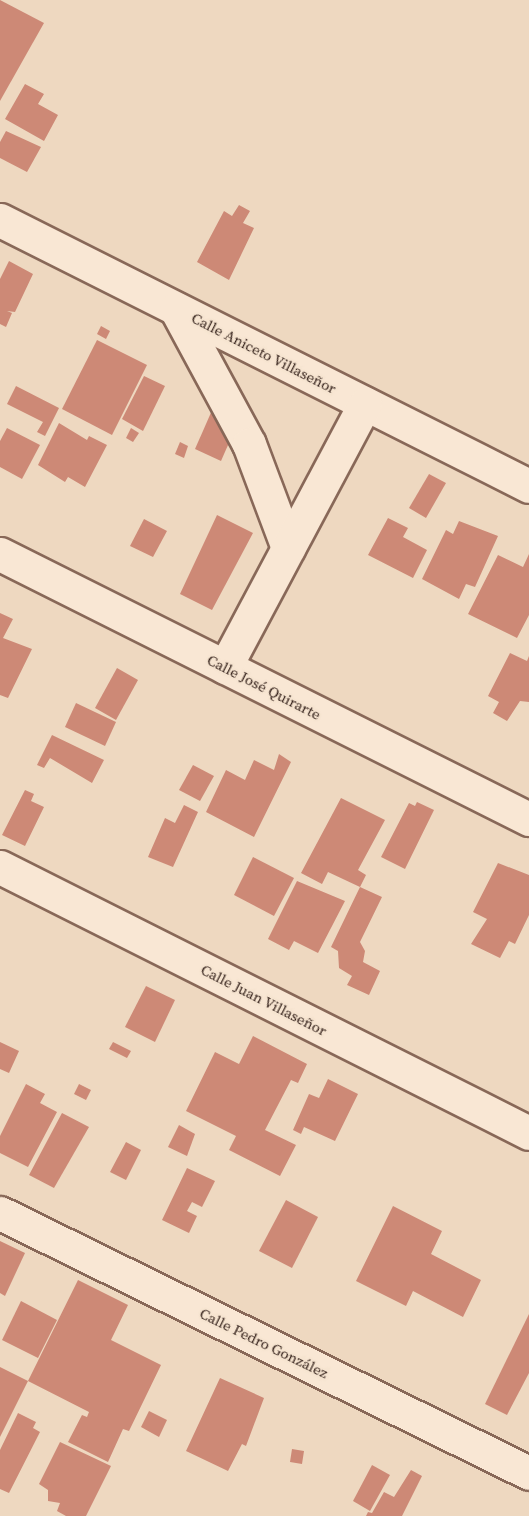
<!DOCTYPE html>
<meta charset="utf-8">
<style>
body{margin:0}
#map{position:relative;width:529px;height:1516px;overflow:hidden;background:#eed8c0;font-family:"Source Serif 4",serif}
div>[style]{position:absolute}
.building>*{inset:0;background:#cd8976}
.roads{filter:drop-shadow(2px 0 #886858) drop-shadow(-2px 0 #886858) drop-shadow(0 2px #886858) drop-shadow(0 -2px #886858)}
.street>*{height:33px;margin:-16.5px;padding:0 16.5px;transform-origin:16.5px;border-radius:16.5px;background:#f9e7d4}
span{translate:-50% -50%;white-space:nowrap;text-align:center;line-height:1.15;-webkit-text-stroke:4.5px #f6e4d0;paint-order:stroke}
.street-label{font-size:15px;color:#37241d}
</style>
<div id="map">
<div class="building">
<div style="clip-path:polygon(0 0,44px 23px,0 101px)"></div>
<div style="clip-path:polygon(25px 84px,44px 94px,38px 104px,58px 115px,44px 141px,5px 119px)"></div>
<div style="clip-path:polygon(6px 131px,41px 147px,27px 172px,0 158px,0 142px)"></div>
<div style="clip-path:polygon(239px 205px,250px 211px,243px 223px,254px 228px,229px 280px,197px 262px,224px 211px,232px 216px)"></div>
<div style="clip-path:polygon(9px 261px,33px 274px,15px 312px,7px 311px,12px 313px,6px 327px,0 324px,0 279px)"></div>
<div style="clip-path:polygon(101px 326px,110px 331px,106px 339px,97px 334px)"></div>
<div style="clip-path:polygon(97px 340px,147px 365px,112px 435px,62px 409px)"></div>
<div style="clip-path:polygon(144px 376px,165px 386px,143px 431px,122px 419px)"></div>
<div style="clip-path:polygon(16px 386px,59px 408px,45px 436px,37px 432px,43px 422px,7px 404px)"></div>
<div style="clip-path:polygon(217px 399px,243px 411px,221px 461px,195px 449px)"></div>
<div style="clip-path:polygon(59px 423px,87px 440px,89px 436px,107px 445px,85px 487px,68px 477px,65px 482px,38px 465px)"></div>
<div style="clip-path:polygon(7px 428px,40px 445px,22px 479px,0 467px,0 441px)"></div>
<div style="clip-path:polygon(131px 428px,139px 433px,133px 442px,126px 438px)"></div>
<div style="clip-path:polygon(180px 442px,188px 446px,184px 458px,175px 454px)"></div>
<div style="clip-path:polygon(429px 474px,446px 483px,426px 518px,409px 508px)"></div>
<div style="clip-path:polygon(217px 515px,253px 533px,212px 610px,180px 594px)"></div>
<div style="clip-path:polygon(388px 518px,408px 528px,403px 537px,427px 550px,413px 578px,368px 555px)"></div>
<div style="clip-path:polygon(144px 519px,167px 531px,153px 557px,130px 546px)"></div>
<div style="clip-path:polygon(459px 521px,498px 536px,475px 587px,466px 584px,459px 599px,422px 579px,446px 530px,453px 534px)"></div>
<div style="clip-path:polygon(529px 554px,529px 615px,517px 638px,468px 614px,498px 555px,523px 567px)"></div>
<div style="clip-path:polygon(0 613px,13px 619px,3px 638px,32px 649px,8px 698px,0 695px)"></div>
<div style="clip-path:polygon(510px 653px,527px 661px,529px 656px,529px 702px,520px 701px,507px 721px,493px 713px,499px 702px,488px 696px)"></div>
<div style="clip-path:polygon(117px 668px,138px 680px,116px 720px,95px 708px)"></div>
<div style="clip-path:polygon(76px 703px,116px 722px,105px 746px,65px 727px)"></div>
<div style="clip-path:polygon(52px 735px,104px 760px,92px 783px,50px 758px,44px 768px,37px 765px)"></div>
<div style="clip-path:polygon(279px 754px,291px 762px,254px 837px,206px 812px,226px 770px,245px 780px,254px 760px,274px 770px)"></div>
<div style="clip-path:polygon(193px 765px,214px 776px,200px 801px,179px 790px)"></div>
<div style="clip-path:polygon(25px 790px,34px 794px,31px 801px,44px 807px,25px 846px,2px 835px)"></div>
<div style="clip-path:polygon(341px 798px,385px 820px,358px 870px,366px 875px,360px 887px,328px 872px,322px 884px,301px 873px)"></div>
<div style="clip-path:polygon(417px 802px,434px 810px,405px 869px,381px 857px,409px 803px,415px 806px)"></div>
<div style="clip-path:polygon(184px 805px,198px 812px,173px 867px,148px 857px,165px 818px,175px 823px)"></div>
<div style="clip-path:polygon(253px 857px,294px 878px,274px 916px,234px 895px)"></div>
<div style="clip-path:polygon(498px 863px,529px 875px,529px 915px,515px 944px,509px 941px,500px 958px,471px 944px,487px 919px,473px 912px)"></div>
<div style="clip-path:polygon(297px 881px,345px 901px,318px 953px,294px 941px,289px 950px,268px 939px)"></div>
<div style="clip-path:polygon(360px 887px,382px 897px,360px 942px,365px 951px,363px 962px,380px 971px,369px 995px,347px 985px,352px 976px,339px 968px,338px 951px,331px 947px)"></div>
<div style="clip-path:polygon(146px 986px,175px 1000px,155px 1042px,125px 1027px)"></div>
<div style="clip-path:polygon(253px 1036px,307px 1064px,298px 1083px,291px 1080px,265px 1130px,296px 1145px,280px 1176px,229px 1150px,236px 1136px,186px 1111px,215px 1052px,239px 1064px)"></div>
<div style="clip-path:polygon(0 1042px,19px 1051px,9px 1073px,0 1069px)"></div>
<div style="clip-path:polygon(113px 1042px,131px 1051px,127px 1058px,109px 1049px)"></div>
<div style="clip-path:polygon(328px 1079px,358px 1094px,335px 1141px,304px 1127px,301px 1134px,293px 1130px,309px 1094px,319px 1098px)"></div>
<div style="clip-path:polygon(26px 1084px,45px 1094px,40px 1103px,57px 1112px,28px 1167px,0 1153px,0 1136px)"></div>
<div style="clip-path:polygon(79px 1084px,91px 1090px,86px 1100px,74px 1094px)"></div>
<div style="clip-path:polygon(62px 1113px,89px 1127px,54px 1188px,29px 1175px)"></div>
<div style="clip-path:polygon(179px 1125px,195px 1134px,187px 1156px,168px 1147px)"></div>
<div style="clip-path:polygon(126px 1142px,141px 1150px,126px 1180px,110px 1172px)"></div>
<div style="clip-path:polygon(187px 1168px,215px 1181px,202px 1207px,192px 1202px,187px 1211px,197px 1216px,189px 1233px,162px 1220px)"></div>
<div style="clip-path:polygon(286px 1200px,318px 1217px,292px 1268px,259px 1251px)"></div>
<div style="clip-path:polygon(393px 1206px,442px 1231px,431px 1254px,481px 1280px,463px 1317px,413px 1291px,406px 1306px,356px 1281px)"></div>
<div style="clip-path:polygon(0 1241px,25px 1253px,5px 1296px,0 1293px)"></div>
<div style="clip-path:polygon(78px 1280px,128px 1305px,111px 1340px,161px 1365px,129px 1431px,123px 1429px,108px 1462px,68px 1442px,82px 1415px,87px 1417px,89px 1412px,28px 1381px)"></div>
<div style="clip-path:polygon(21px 1301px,57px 1320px,38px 1358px,2px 1340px)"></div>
<div style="clip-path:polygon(529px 1314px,529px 1373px,507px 1415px,485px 1404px)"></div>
<div style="clip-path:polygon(0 1367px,28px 1381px,0 1437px)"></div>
<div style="clip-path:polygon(220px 1378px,264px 1398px,246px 1446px,242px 1444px,228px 1471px,186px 1451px)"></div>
<div style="clip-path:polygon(149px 1411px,167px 1420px,159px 1437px,141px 1427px)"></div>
<div style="clip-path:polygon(18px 1413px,36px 1422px,33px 1428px,40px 1432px,9px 1493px,0 1489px,0 1450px)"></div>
<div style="clip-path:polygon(60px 1442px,111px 1466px,86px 1516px,66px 1516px,57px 1511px,60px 1503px,48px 1501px,48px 1490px,39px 1484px)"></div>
<div style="clip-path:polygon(292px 1449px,304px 1451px,302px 1464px,290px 1462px)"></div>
<div style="clip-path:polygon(372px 1465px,390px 1475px,370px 1511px,353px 1501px)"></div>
<div style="clip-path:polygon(411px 1470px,422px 1476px,402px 1516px,366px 1516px,368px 1512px,372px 1513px,384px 1492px,394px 1497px)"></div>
</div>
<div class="roads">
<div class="street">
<div style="left:0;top:220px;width:592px;rotate:26.69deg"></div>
<div style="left:176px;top:309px;width:153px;rotate:61.6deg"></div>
<div style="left:249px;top:444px;width:111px;rotate:69.4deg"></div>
<div style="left:0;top:554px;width:592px;rotate:26.61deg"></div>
<div style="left:225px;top:667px;width:298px;rotate:-62deg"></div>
<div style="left:0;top:867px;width:592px;rotate:26.69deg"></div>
<div style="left:0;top:1213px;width:589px;rotate:26.17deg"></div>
</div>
</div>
<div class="street-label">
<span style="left:264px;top:353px;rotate:27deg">Calle Aniceto Villaseñor</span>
<span style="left:264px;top:687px;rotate:27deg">Calle José Quirarte</span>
<span style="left:264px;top:1000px;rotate:27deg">Calle Juan Villaseñor</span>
<span style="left:264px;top:1343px;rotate:26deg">Calle Pedro González</span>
</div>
</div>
